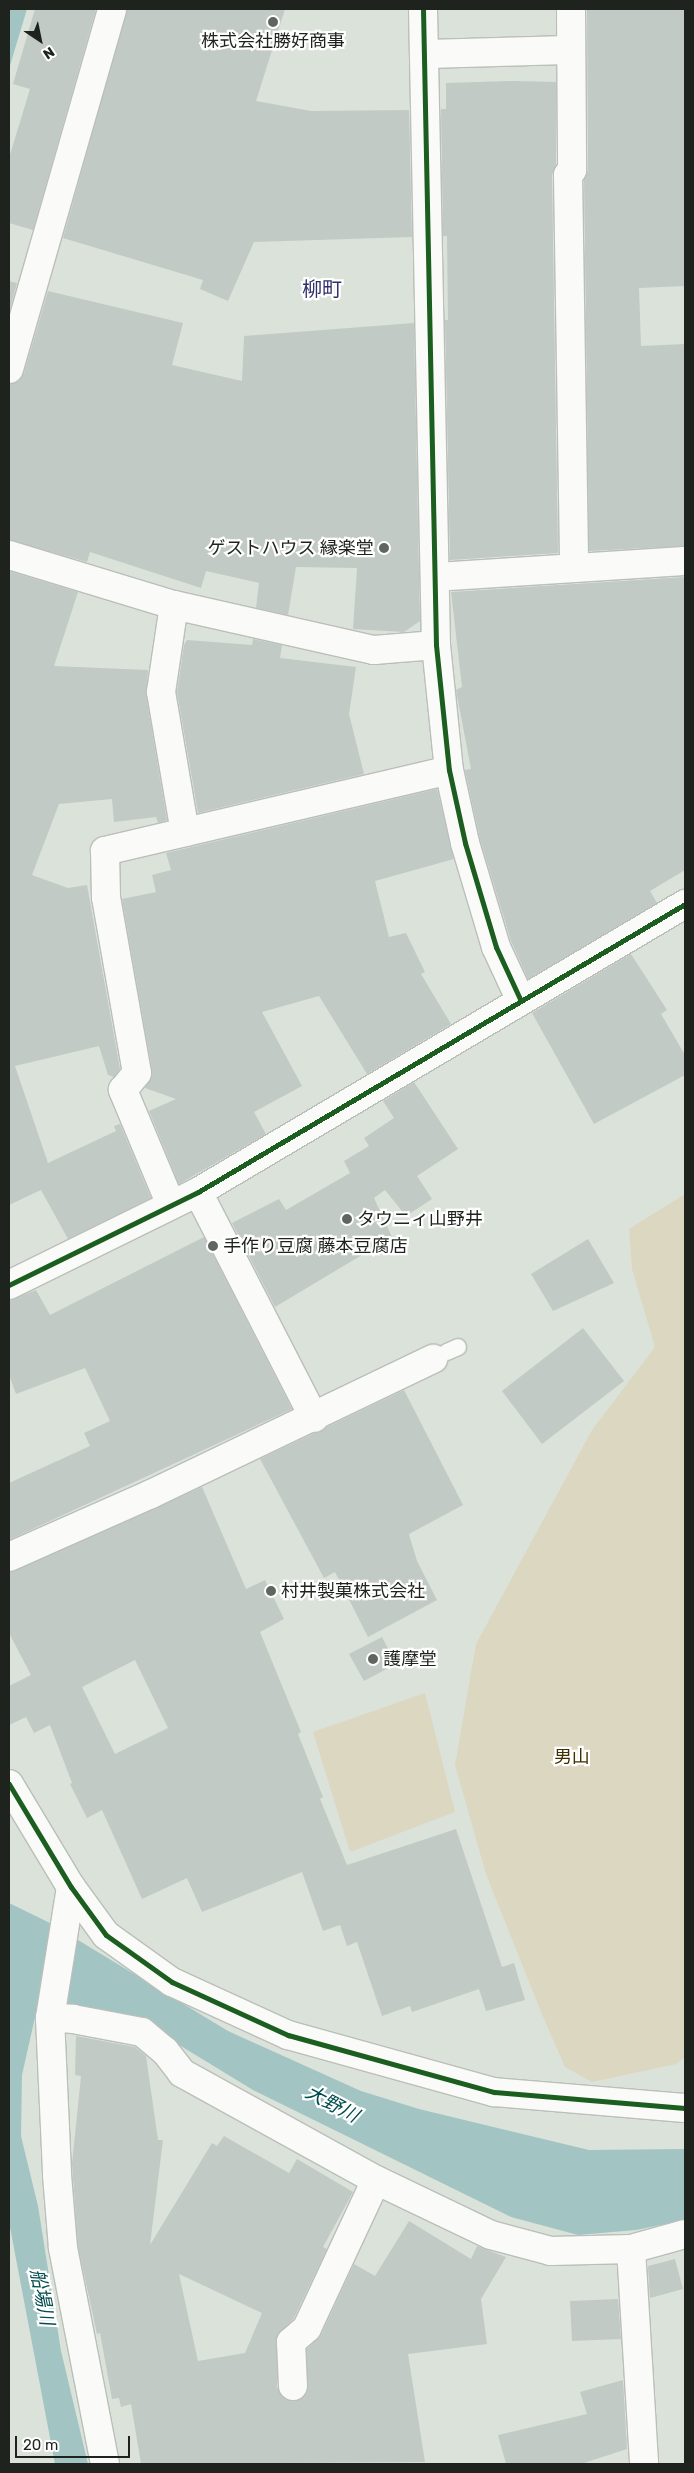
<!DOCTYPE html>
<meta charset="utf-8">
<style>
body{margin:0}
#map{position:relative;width:694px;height:2473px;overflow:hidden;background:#dbe2da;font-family:Rubik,"Noto Sans JP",sans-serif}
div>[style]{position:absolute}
.green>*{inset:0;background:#dcd7c1}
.water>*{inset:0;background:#a2c5c4}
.building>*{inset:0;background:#c2cac5}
.roads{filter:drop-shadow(1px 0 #babfb9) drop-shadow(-1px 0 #babfb9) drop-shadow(0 1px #babfb9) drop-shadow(0 -1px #babfb9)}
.lane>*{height:16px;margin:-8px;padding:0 8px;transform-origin:8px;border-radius:8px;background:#fafbf9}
.street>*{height:28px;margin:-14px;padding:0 14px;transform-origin:14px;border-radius:14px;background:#fafbf9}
.cycleway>*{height:5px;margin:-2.5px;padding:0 2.5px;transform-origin:2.5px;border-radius:2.5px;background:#1b5e20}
.dots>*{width:14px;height:14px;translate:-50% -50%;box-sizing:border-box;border:2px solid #fff;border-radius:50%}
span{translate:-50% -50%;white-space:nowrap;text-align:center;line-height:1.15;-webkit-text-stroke:4.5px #fff;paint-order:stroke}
.poi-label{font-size:18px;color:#1e231d}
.right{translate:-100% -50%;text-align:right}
.left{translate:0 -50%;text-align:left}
.park-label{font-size:18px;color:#3f2f01}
.water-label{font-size:19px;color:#014c4e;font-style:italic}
.quarter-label{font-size:20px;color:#31306b}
.frame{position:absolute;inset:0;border:10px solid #1e231d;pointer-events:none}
.north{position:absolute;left:15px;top:15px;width:50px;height:50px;-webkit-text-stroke:4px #fff;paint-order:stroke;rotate:146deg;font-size:14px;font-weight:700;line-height:20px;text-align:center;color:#1e231d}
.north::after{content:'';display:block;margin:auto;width:18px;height:22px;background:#1e231d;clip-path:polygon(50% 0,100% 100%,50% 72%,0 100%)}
.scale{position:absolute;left:15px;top:2436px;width:115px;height:22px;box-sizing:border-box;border:2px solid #1e231d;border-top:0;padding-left:6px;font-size:15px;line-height:18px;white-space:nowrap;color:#1e231d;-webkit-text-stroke:4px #fff;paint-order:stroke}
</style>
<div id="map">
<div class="green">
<div style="clip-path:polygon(685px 1194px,685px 2057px,676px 2064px,592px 2082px,565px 2067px,543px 2017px,486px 1874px,455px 1765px,476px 1644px,592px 1430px,655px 1347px,632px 1269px,629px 1229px)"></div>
<div style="clip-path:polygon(425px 1693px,455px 1812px,350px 1852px,313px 1732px)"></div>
</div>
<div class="water">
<div style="clip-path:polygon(9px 9px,27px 9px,9px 69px)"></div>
<div style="clip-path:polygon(9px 1903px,50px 1923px,228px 2031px,361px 2091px,419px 2109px,589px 2150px,685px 2149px,685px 2220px,636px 2230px,578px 2235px,511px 2217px,253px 2090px,130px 2015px,44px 2002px,38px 2004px,22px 2075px,21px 2136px,38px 2206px,61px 2351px,88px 2464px,55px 2464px,9px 2222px)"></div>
</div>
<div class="building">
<div style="clip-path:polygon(35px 9px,96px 9px,33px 230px,9px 223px,9px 158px,30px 89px,13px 84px)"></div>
<div style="clip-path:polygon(127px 9px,285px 9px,256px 101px,311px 111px,409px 110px,412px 237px,254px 242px,228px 301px,200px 289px,203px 280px,63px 238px)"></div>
<div style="clip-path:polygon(587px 9px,685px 9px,685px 286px,639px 288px,641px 346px,685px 344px,685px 546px,589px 551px,584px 180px,588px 170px)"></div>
<div style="clip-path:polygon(514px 81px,556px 82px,556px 165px,552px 175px,558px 553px,450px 560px,445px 320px,448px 320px,447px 236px,443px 236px,441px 109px,446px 109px,446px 83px)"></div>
<div style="clip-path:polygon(9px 281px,17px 283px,9px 313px)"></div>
<div style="clip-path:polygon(48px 291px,183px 323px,172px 365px,242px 381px,244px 336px,414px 323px,420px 621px,404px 632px,353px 629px,357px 568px,296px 567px,288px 615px,256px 608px,259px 583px,206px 571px,201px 588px,90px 552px,87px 562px,9px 540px,9px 384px,19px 381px,24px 373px)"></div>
<div style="clip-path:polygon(9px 571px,78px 592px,54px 666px,148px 670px,146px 695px,167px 820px,158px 823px,156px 817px,114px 822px,112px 799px,59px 804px,32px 875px,68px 888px,87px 885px,120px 1069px,114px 1077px,108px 1075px,99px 1046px,15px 1066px,48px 1163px,116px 1131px,114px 1126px,120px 1124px,151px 1198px,68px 1239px,41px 1190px,9px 1205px)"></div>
<div style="clip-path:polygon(685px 577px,685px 870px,650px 891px,657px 903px,528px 979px,511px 941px,480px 839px,465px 770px,471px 769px,456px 690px,462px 687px,451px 592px)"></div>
<div style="clip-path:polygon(253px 639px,282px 645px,280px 658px,356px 667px,349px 714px,364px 774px,198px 813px,177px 692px,184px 645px,187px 640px,252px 645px)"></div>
<div style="clip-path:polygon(437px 789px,454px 859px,375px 881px,389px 937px,406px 933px,425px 972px,421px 974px,451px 1024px,367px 1074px,319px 996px,262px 1012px,302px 1086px,254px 1112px,266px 1134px,179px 1184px,149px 1111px,176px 1099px,145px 1088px,152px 1070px,122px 899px,156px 892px,152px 875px,171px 870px,166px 853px)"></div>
<div style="clip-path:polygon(631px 954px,667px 1010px,661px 1014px,685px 1055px,685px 1075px,594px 1124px,532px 1013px)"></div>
<div style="clip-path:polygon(414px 1082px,458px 1149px,417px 1176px,432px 1199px,406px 1216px,385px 1190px,374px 1198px,392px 1237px,275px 1307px,232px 1223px,279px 1199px,286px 1210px,350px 1173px,344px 1161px,369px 1146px,364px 1138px,394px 1118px,383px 1101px)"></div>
<div style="clip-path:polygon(204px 1237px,292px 1409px,9px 1540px,9px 1483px,90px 1446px,84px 1433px,110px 1421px,85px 1368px,16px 1394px,9px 1375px,9px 1301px,36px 1290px,50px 1315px)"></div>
<div style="clip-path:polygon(588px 1239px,614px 1283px,553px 1311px,531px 1274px)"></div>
<div style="clip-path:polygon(583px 1328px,624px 1381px,542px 1444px,502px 1391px)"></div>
<div style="clip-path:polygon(404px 1390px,463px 1505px,409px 1534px,417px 1561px,437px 1600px,368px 1637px,335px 1572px,324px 1578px,260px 1459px)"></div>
<div style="clip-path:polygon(evenodd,202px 1487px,246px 1589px,265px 1580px,284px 1619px,260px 1632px,301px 1732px,298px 1734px,323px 1797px,320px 1799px,347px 1865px,456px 1829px,502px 1967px,514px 1963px,525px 2000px,486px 2011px,479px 1989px,412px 2012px,410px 2006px,382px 2016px,357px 1942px,347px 1946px,340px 1925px,323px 1931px,302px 1872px,202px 1912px,187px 1878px,142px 1899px,102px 1810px,87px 1818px,70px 1784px,72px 1783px,50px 1725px,34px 1733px,26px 1717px,9px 1725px,9px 1686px,31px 1675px,9px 1633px,9px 1572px,202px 1487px,135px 1660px,168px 1728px,115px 1754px,82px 1687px,135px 1660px)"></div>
<div style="clip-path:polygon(382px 1637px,396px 1664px,364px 1681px,349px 1654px)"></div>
<div style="clip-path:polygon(evenodd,76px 2036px,135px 2047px,146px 2056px,158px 2140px,163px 2140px,150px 2245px,212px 2143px,217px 2146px,224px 2136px,289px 2173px,297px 2159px,353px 2192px,323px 2247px,327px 2249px,294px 2318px,277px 2336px,277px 2387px,286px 2400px,301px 2399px,307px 2393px,307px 2349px,321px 2335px,354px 2264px,375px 2276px,409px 2221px,471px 2259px,477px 2246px,506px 2257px,481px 2299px,487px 2344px,408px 2354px,425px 2462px,141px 2464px,131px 2404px,121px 2407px,119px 2398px,112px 2399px,100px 2333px,97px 2334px,78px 2246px,72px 2164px,81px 2076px,75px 2075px,76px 2036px,179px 2274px,262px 2313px,245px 2353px,198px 2361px,179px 2274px)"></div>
<div style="clip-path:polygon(675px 2259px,683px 2289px,650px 2298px,648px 2266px)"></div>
<div style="clip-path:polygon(618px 2299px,621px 2339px,572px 2341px,570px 2301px)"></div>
<div style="clip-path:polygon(623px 2380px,627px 2449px,581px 2464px,506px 2464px,498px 2435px,587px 2414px,580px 2392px)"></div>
</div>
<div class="roads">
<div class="lane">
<div style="left:447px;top:1352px;width:12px;rotate:-24deg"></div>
</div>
<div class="street">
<div style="left:423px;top:9px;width:636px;rotate:88.83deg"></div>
<div style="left:436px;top:645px;width:126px;rotate:84.1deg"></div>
<div style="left:449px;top:770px;width:75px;rotate:77.6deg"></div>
<div style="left:465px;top:843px;width:109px;rotate:73.4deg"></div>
<div style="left:496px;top:947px;width:57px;rotate:65.2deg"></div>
<div style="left:571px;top:9px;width:161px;rotate:89.6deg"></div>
<div style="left:572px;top:170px;width:6px;rotate:129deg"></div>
<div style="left:568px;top:175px;width:392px;rotate:89.1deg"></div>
<div style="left:424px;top:54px;width:147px;rotate:-1.6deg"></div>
<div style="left:9px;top:369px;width:374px;rotate:-74deg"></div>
<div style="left:9px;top:555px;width:172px;rotate:16.9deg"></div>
<div style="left:174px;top:605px;width:205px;rotate:12.7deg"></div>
<div style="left:374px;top:650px;width:62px;rotate:-4.6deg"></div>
<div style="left:436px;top:577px;width:250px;rotate:-3.7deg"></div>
<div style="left:174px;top:605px;width:88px;rotate:98.5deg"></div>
<div style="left:161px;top:692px;width:142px;rotate:80.3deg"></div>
<div style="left:198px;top:1192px;width:254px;rotate:62.8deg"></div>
<div style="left:171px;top:1205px;width:125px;rotate:-112.7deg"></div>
<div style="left:123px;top:1090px;width:22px;rotate:-51deg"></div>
<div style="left:137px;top:1073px;width:178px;rotate:-100deg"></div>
<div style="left:106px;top:898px;width:47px;rotate:-91.2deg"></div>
<div style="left:105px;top:851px;width:353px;rotate:-13.2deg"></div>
<div style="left:9px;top:1285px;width:211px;rotate:-26.2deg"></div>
<div style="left:198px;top:1192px;width:566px;rotate:-30.6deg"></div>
<div style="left:9px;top:1557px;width:155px;rotate:-23.9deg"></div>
<div style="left:151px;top:1494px;width:313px;rotate:-25.6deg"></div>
<div style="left:9px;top:1784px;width:120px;rotate:59deg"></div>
<div style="left:71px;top:1887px;width:59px;rotate:53.9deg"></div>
<div style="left:106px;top:1935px;width:81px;rotate:35.5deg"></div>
<div style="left:172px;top:1982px;width:128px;rotate:24.6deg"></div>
<div style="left:288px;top:2035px;width:214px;rotate:15.5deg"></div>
<div style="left:494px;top:2092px;width:192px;rotate:4.8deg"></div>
<div style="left:71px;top:1887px;width:133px;rotate:99.1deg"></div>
<div style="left:50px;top:2018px;width:157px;rotate:87.4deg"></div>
<div style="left:57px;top:2175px;width:73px;rotate:85.3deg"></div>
<div style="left:63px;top:2248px;width:220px;rotate:79deg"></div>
<div style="left:50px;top:2018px;width:23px;rotate:2deg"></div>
<div style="left:73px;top:2019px;width:70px;rotate:10.7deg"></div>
<div style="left:142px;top:2032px;width:30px;rotate:40deg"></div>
<div style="left:165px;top:2051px;width:28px;rotate:52deg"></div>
<div style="left:182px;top:2073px;width:222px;rotate:28.9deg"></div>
<div style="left:376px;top:2180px;width:127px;rotate:25.6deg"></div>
<div style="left:491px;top:2235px;width:62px;rotate:14.9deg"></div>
<div style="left:551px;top:2251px;width:80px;rotate:-1.4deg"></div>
<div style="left:631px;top:2249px;width:56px;rotate:-15.5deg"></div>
<div style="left:631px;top:2249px;width:215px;rotate:86.5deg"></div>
<div style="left:293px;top:2386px;width:44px;rotate:-92.6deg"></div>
<div style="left:291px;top:2342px;width:21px;rotate:-41deg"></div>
<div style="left:307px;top:2328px;width:163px;rotate:-65deg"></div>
</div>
</div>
<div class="cycleway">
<div style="left:423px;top:9px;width:636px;rotate:88.83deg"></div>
<div style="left:436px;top:645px;width:126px;rotate:84.1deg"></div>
<div style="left:449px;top:770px;width:75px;rotate:77.6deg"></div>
<div style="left:465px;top:843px;width:109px;rotate:73.4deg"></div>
<div style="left:496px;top:947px;width:57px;rotate:65.2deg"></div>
<div style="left:9px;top:1285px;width:211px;rotate:-26.2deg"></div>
<div style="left:198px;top:1192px;width:566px;rotate:-30.6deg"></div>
<div style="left:9px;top:1784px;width:120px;rotate:59deg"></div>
<div style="left:71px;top:1887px;width:59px;rotate:53.9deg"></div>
<div style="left:106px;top:1935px;width:81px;rotate:35.5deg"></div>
<div style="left:172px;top:1982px;width:128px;rotate:24.6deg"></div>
<div style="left:288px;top:2035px;width:214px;rotate:15.5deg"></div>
<div style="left:494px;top:2092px;width:192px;rotate:4.8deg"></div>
</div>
<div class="dots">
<div style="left:273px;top:22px;background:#60665f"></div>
<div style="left:384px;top:548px;background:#60665f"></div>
<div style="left:347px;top:1219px;background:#60665f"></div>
<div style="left:213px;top:1246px;background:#60665f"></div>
<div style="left:271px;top:1591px;background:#60665f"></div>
<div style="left:373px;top:1659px;background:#60665f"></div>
</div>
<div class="poi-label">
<span style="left:273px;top:41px">株式会社勝好商事</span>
<span class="right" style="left:374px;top:548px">ゲストハウス 縁楽堂</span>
<span class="left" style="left:357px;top:1219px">タウニィ山野井</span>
<span class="left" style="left:223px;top:1246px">手作り豆腐 藤本豆腐店</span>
<span class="left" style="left:281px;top:1591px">村井製菓株式会社</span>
<span class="left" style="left:383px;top:1659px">護摩堂</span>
</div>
<div class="park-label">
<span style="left:572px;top:1757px">男山</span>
</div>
<div class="water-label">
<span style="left:332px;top:2104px;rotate:28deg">大野川</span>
<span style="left:42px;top:2297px;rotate:79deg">船場川</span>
</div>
<div class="quarter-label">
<span style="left:322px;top:289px">柳町</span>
</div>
<div class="frame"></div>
<div class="north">N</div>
<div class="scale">20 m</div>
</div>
